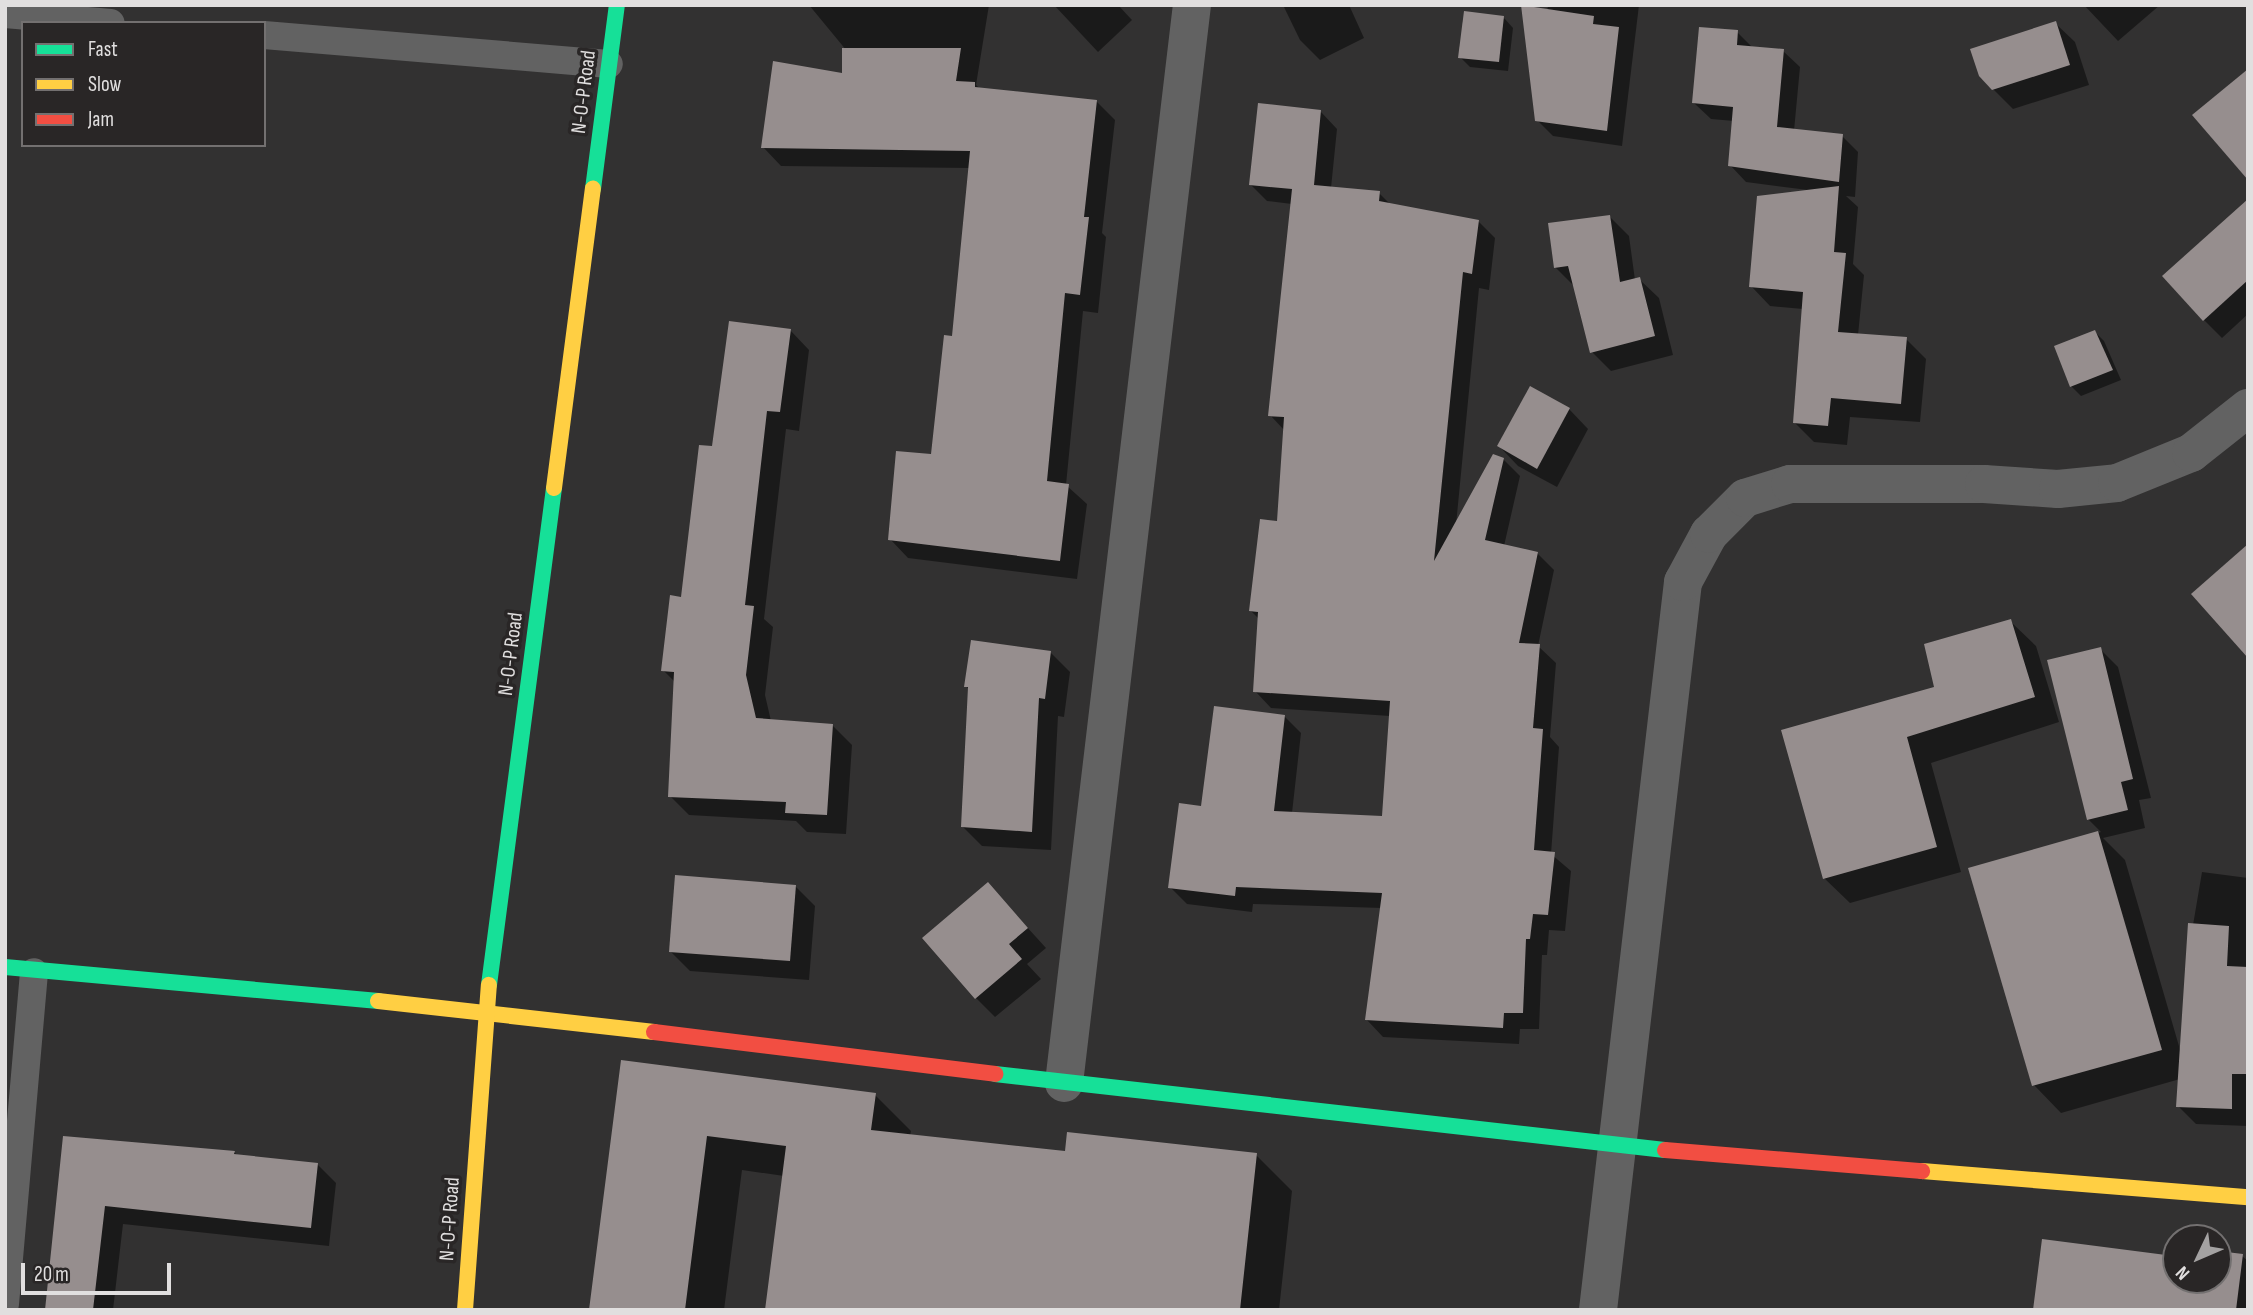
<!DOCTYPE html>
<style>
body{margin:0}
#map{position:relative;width:2253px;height:1315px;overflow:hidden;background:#323131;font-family:"Sofia Sans Condensed",sans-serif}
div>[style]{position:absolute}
.shadow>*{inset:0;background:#0007}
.building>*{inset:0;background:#968e8e}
.lane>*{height:28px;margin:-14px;padding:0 14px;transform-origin:14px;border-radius:14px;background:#626262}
.street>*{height:38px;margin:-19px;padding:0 19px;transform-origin:19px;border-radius:19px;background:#626262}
.fast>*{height:16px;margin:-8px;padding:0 8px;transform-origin:8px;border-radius:8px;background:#16e098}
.slow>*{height:16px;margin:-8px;padding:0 8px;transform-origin:8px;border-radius:8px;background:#ffcf43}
.jam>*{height:16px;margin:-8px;padding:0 8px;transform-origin:8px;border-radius:8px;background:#f24e42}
span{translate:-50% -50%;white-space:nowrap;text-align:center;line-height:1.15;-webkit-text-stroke:7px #292626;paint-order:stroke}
.street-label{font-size:21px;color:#e1dfdf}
.frame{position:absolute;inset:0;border:7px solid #e1dfdf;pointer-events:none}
.legend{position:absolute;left:21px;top:21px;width:245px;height:126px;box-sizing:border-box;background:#292626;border:2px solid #737070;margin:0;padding:9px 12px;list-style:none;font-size:21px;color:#e1dfdf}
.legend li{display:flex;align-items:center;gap:14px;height:35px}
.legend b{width:35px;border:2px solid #737070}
.north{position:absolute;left:2162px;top:1224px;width:70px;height:70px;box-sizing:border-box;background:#292626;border:2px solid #737070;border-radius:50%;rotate:226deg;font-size:19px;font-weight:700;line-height:28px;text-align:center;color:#e1dfdf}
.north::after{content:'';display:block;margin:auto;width:24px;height:32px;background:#a4a2a2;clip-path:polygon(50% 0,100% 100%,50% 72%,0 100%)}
.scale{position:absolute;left:21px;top:1263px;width:150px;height:32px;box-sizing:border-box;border:4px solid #e1dfdf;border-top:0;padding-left:9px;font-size:21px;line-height:24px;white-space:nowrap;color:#e1dfdf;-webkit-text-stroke:5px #292626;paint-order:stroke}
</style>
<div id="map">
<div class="shadow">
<div style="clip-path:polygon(809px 5px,989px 5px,976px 85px,980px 89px,1097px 102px,1115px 120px,1102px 233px,1106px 237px,1098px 313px,1083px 311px,1066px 485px,1087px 504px,1077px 579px,908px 558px,890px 539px,933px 455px,954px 338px,970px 168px,781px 166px,763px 147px,870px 79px)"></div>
<div style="clip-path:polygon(1054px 5px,1118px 5px,1132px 20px,1098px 52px)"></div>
<div style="clip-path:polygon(1283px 5px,1349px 5px,1364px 38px,1320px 60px,1300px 40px)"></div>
<div style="clip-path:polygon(1548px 5px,1639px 5px,1622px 146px,1553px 136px,1537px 120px)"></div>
<div style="clip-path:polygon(2084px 5px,2160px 5px,2118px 41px)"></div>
<div style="clip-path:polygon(1504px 18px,1513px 28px,1508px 71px,1470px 67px,1460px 57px)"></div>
<div style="clip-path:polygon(2055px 23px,2075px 42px,2089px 85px,2013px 109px,1993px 89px)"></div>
<div style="clip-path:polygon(1737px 32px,1753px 48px,1783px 51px,1800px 67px,1794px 131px,1842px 136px,1858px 152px,1855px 197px,1846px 196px,1858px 207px,1853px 264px,1864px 275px,1858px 335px,1906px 339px,1926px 359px,1920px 422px,1850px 417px,1847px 445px,1814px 442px,1795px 423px,1803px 309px,1770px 306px,1751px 286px,1808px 190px,1746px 182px,1730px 165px,1734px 121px,1711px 119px,1694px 103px)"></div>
<div style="clip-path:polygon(1321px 112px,1337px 129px,1331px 188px,1379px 193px,1391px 205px,1478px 221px,1495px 238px,1489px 290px,1479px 288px,1456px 525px,1503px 459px,1520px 476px,1504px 546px,1537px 553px,1554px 570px,1538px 646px,1556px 663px,1550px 737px,1559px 747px,1551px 854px,1571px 871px,1565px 931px,1549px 930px,1547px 955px,1542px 955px,1539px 1029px,1520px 1029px,1519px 1044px,1383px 1037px,1367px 1020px,1382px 908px,1253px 904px,1252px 912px,1187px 904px,1170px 887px,1203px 808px,1284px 716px,1301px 733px,1292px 813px,1383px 817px,1390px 716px,1271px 708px,1255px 691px,1259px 619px,1251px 611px,1279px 523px,1285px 431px,1270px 415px,1292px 204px,1267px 201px,1250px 184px)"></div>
<div style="clip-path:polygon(2248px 201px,2248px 314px,2222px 338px,2204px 320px)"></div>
<div style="clip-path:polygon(1610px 217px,1629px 236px,1635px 280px,1639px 279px,1659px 298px,1673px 355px,1611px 371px,1592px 352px,1575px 287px,1555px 267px)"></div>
<div style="clip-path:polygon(790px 330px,809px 350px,799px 431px,786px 429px,764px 619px,773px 627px,765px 695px,771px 721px,832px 725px,852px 745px,846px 834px,807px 832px,796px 821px,689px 815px,670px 796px,675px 682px,663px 670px,682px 599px,713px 448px)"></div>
<div style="clip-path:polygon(2095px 332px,2104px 341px,2121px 380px,2081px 396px,2071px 386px)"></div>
<div style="clip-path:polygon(1569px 409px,1588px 429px,1557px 487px,1518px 466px,1499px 446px)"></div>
<div style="clip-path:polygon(2010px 621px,2036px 646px,2059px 722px,1931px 763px,1961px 872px,1850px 903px,1824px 878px,1936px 688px)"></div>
<div style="clip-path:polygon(2100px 649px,2118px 667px,2151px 798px,2139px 800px,2145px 828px,2103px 838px,2125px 860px,2181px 1053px,2193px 925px,2202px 872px,2248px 878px,2248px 1126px,2196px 1124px,2178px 1106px,2180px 1079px,2061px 1113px,2034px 1085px,1970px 869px,2101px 832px,2088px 819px)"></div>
<div style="clip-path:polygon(1050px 652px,1070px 672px,1064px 717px,1058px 716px,1051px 850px,982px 846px,963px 827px,970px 690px,966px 686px)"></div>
<div style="clip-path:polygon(988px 884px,1046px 948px,1027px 964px,1041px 979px,995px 1017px,976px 998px)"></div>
<div style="clip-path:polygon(795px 886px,815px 906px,809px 980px,690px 971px,670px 951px)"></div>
<div style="clip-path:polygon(622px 1061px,875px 1095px,911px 1131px,910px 1136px,1066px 1153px,1256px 1155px,1292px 1191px,1279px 1310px,766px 1310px,784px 1176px,742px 1170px,724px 1310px,591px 1310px)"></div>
<div style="clip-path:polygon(64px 1138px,234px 1152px,238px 1156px,318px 1165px,336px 1183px,329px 1246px,123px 1224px,113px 1310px,47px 1310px)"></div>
<div style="clip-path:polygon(2176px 1247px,2176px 1280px,2218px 1280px,2218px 1253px,2242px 1256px,2248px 1261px,2248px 1310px,2034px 1310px,2168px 1257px)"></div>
</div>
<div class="building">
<div style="clip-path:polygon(1521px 5px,1594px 16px,1593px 24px,1619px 27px,1607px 131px,1535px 121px)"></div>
<div style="clip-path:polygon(1464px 11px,1504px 16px,1499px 62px,1458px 58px)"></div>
<div style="clip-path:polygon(2056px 21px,2070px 65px,1992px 90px,1979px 76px,1970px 49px)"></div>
<div style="clip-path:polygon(1699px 27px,1738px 30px,1737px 45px,1784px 49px,1777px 127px,1843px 134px,1839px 182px,1728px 166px,1733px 107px,1692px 103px)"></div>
<div style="clip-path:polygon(842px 48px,961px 48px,956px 81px,975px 82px,975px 87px,1097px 100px,1084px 217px,1089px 217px,1080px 295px,1065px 293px,1047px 481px,1069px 484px,1060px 561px,888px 540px,896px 451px,931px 454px,944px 335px,952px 336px,970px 151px,761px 148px,773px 61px,842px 73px)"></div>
<div style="clip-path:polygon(2248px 69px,2248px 180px,2192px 115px)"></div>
<div style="clip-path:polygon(1258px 103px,1321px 110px,1314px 185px,1380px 191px,1379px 201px,1479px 220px,1472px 274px,1463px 272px,1434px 561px,1493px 454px,1504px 458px,1485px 540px,1538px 552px,1519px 643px,1540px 644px,1533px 728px,1543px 729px,1534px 850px,1555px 852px,1548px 915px,1533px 914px,1530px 939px,1526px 939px,1523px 1013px,1504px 1013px,1503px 1028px,1365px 1020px,1382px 893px,1236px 887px,1235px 896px,1168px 888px,1179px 803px,1201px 806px,1214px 706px,1285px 715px,1274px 811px,1382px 816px,1390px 701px,1253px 692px,1258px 612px,1249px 611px,1260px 519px,1277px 521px,1284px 417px,1268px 416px,1292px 189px,1249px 185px)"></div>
<div style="clip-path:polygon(1839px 186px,1834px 252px,1846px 253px,1838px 332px,1907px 337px,1901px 404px,1831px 398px,1828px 426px,1793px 423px,1803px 292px,1749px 287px,1757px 196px)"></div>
<div style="clip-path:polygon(2248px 199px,2248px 280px,2203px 321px,2162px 276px)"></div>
<div style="clip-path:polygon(1610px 215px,1620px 282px,1640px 277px,1655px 336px,1590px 353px,1568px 266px,1554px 268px,1548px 223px)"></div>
<div style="clip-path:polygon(729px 321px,791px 329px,780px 412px,767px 411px,745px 605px,754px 606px,746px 675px,756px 718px,833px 724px,827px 815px,785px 813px,786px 802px,668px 797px,674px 672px,661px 671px,670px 595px,681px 597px,699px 445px,712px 446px)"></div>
<div style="clip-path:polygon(2095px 330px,2113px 370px,2070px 387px,2054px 346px)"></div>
<div style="clip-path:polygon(1530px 386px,1570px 408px,1537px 469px,1497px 446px)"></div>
<div style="clip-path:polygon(2248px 544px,2248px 658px,2191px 594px)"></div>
<div style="clip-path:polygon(2011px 619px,2035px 697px,1907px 737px,1937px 847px,1823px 879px,1781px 730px,1934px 687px,1924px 644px)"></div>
<div style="clip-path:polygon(971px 640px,1051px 651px,1045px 699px,1039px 698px,1032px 832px,961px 827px,968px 687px,964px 687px)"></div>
<div style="clip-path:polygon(2101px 647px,2133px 779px,2121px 782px,2128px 810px,2087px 820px,2047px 660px)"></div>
<div style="clip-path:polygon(2098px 831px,2162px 1050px,2032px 1086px,1968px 868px)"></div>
<div style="clip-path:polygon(675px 875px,796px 885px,790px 961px,669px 952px)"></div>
<div style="clip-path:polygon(988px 882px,1028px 928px,1009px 944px,1022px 959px,975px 999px,922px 938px)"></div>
<div style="clip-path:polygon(2188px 923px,2229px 926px,2227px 966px,2248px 967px,2248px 1074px,2232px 1074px,2232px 1109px,2176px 1107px)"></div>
<div style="clip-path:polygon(621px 1060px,876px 1093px,871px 1130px,1065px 1151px,1067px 1132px,1257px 1153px,1240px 1310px,765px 1310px,786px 1146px,707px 1136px,685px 1310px,589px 1310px)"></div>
<div style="clip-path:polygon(63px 1136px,235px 1151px,234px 1154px,318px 1163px,311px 1228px,105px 1206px,93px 1310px,45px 1310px)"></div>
<div style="clip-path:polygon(2042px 1239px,2166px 1255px,2167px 1244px,2176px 1245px,2176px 1280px,2218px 1280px,2218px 1251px,2243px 1254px,2236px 1310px,2033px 1310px)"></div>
</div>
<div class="lane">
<div style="left:5px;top:14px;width:106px;rotate:4.9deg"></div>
<div style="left:264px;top:35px;width:346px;rotate:4.8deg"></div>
<div style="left:5px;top:1304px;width:333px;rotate:-85deg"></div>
</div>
<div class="street">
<div style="left:1064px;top:1083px;width:1086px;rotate:-83.23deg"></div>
<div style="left:1598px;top:1310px;width:733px;rotate:-83.34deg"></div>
<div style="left:1683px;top:582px;width:55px;rotate:-61.6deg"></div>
<div style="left:1709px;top:534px;width:51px;rotate:-45deg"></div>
<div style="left:1745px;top:498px;width:47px;rotate:-17.3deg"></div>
<div style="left:1790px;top:484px;width:194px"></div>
<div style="left:1984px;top:484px;width:74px;rotate:3.9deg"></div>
<div style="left:2058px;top:489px;width:59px;rotate:-5.8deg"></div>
<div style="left:2117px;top:483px;width:80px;rotate:-22.1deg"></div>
<div style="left:2191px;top:453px;width:73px;rotate:-38.3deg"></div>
</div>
<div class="fast">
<div style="left:593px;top:189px;width:186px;rotate:-82.6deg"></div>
<div style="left:5px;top:967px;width:375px;rotate:5.2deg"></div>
<div style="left:489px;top:985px;width:501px;rotate:-82.55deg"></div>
<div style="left:995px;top:1074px;width:674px;rotate:6.47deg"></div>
</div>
<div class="slow">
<div style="left:554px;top:488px;width:302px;rotate:-82.6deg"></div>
<div style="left:378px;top:1001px;width:278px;rotate:6.4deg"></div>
<div style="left:1922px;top:1171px;width:327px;rotate:4.6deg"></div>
<div style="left:465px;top:1310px;width:326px;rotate:-85.8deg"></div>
</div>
<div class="jam">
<div style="left:654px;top:1032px;width:344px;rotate:7deg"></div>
<div style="left:1665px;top:1150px;width:258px;rotate:4.7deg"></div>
</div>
<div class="street-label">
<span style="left:584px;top:92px;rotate:-83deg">N-O-P Road</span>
<span style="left:511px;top:654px;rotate:-83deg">N-O-P Road</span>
<span style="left:450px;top:1219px;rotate:-86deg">N-O-P Road</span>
</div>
<div class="frame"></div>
<ul class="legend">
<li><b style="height:9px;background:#16e098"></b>Fast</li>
<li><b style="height:9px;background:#ffcf43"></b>Slow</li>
<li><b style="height:9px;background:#f24e42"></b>Jam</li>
</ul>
<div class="north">N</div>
<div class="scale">20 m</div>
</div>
